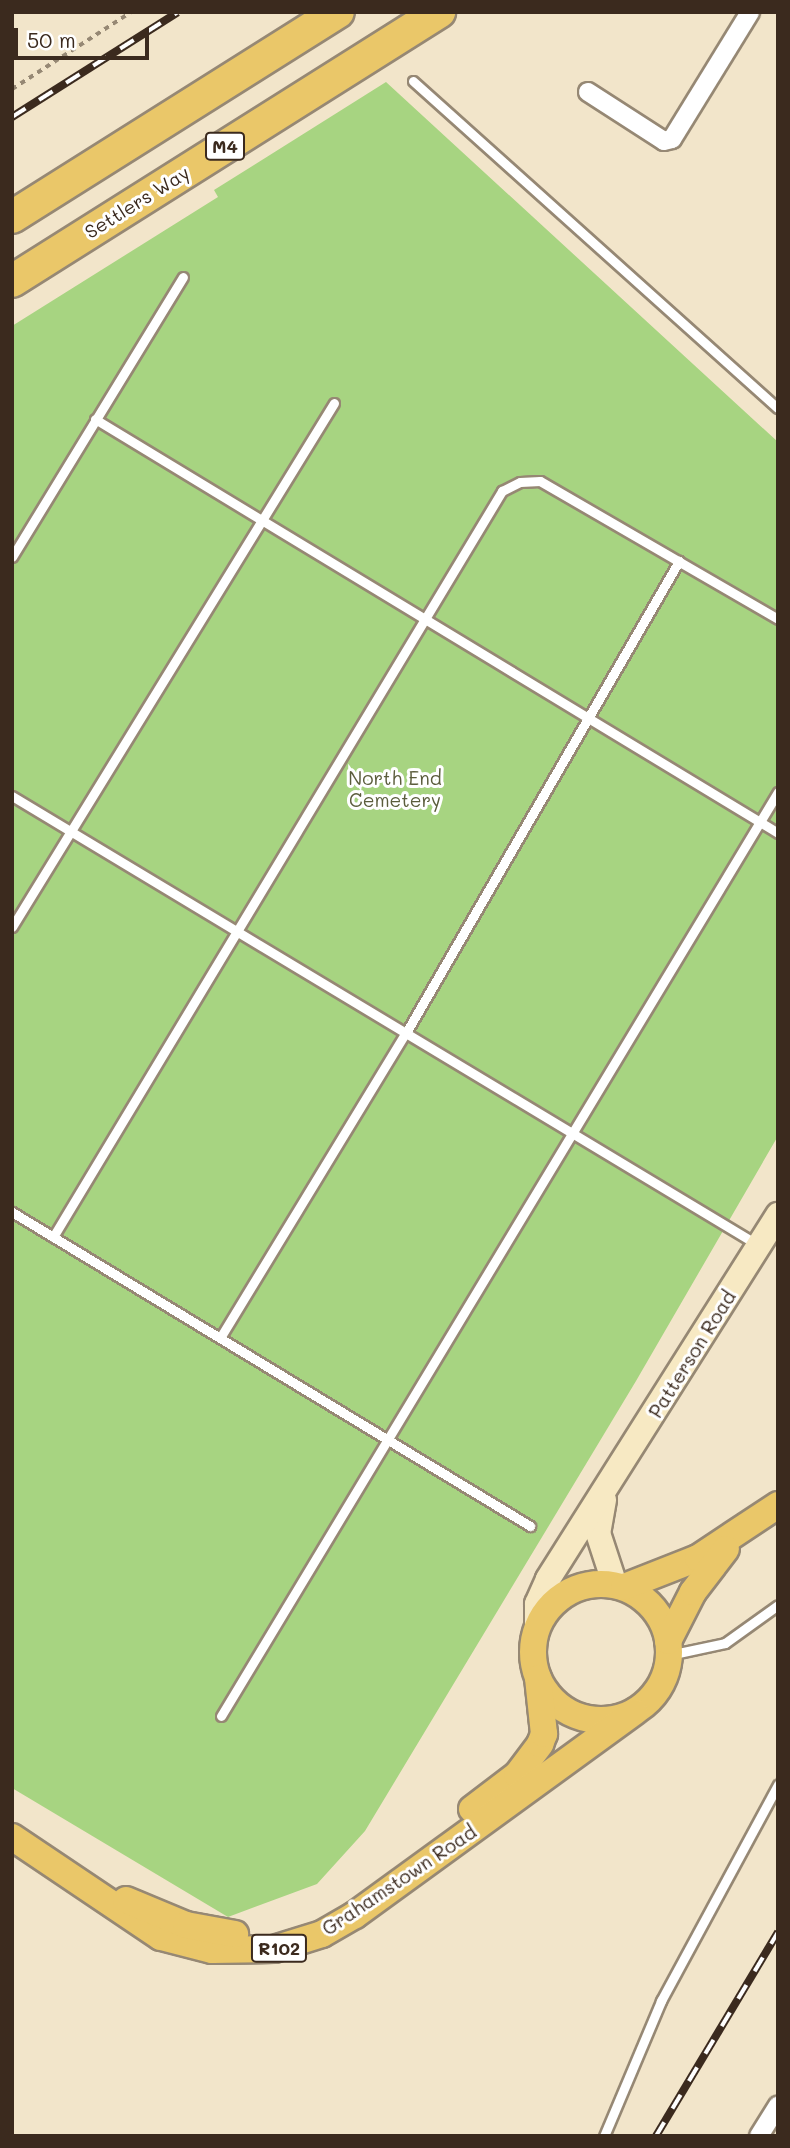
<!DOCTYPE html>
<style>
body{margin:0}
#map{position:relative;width:790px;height:2148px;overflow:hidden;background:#f2e5ca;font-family:Mali,sans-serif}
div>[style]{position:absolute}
.green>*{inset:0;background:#a7d481}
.path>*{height:3.5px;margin-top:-1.75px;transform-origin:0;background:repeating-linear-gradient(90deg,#968874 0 5px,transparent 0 10px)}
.roads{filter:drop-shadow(2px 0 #968874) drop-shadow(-2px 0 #968874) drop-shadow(0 2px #968874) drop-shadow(0 -2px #968874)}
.lane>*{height:9px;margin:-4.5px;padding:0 4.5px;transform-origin:4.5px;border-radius:4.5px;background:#fff}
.street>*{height:18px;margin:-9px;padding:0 9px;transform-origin:9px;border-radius:9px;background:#fff}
.secondary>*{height:24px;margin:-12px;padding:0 12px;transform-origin:12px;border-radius:12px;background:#f7e9c3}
.primary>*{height:26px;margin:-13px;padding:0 13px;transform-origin:13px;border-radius:13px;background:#eac769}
.primary>.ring{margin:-13px;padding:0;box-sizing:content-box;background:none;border:26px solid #eac769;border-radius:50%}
.highway>*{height:32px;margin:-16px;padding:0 16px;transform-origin:16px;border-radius:16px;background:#eac769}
.rail>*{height:8px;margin-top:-4px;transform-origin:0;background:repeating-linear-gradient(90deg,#fff 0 16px,#3b2a1e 0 32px);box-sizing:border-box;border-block:2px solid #3b2a1e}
span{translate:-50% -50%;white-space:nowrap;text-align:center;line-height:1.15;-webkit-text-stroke:6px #fff;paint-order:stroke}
.shield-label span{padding:2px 5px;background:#fff;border:2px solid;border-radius:5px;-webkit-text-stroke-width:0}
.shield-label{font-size:18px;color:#3b2a1e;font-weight:700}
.street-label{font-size:19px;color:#3b2a1e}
.park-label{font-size:19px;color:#5b5d3c}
.frame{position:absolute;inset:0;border:14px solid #3b2a1e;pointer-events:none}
.scale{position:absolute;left:14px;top:28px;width:135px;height:32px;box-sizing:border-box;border:4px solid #3b2a1e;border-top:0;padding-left:9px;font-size:21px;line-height:24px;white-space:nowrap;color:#3b2a1e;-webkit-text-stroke:5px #fff;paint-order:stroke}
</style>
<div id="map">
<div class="green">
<div style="clip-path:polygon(386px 82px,778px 442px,778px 1136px,636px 1381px,365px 1831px,317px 1884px,228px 1917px,12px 1788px,12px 326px,218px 197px,214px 190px)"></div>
</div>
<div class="path">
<div style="left:12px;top:89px;width:142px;rotate:-32.9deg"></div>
</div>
<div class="roads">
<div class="lane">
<div style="left:413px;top:81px;width:490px;rotate:41.9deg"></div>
<div style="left:95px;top:419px;width:799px;rotate:31.22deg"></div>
<div style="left:12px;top:557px;width:328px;rotate:-58.6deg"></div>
<div style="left:12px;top:796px;width:871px;rotate:31.04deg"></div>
<div style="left:12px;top:927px;width:615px;rotate:-58.43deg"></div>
<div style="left:12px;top:1212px;width:606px;rotate:31.22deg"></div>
<div style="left:53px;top:1237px;width:871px;rotate:-58.96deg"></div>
<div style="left:502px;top:491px;width:20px;rotate:-27deg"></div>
<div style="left:520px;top:482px;width:20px;rotate:-3deg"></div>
<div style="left:540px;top:481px;width:275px;rotate:30.1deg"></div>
<div style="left:220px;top:1338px;width:359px;rotate:-58.7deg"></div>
<div style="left:407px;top:1031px;width:543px;rotate:-59.94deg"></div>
<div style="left:669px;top:1655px;width:57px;rotate:-12.1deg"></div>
<div style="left:725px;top:1643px;width:65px;rotate:-35.6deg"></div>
<div style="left:221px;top:1716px;width:1079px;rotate:-58.92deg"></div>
<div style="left:604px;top:2136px;width:147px;rotate:-67.1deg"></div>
<div style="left:661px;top:2001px;width:246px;rotate:-61.6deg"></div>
</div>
<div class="street">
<div style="left:588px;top:92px;width:90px;rotate:32.8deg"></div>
<div style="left:664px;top:141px;width:8px;rotate:-14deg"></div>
<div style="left:672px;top:139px;width:149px;rotate:-58.4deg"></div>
<div style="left:759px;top:2136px;width:36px;rotate:-58deg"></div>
</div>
<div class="secondary">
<div style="left:604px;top:1500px;width:34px;rotate:100deg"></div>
<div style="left:598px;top:1533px;width:55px;rotate:71.9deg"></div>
<div style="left:537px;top:1628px;width:24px;rotate:-90deg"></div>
<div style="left:537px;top:1604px;width:27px;rotate:-66deg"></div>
<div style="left:548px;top:1579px;width:431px;rotate:-57.7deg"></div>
</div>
<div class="primary">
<div class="ring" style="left:533px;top:1584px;width:110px;height:110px"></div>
<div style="left:624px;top:1587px;width:79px;rotate:-21.4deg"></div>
<div style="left:698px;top:1558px;width:96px;rotate:-33.5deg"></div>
<div style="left:668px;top:1641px;width:55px;rotate:-63deg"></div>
<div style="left:693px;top:1592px;width:54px;rotate:-52.5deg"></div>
<div style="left:472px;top:1809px;width:56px;rotate:-37.1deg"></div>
<div style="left:517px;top:1775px;width:39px;rotate:-53deg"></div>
<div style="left:540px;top:1744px;width:11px;rotate:-68deg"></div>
<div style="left:544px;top:1734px;width:56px;rotate:-96.1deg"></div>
<div style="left:12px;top:1837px;width:179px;rotate:33.9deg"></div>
<div style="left:161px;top:1937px;width:53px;rotate:14.3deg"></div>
<div style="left:212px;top:1950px;width:62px;rotate:-0.9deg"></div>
<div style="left:274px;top:1949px;width:50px;rotate:-17.4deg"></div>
<div style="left:322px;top:1934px;width:38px;rotate:-30deg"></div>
<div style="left:355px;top:1915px;width:345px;rotate:-36deg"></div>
<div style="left:126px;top:1900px;width:65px;rotate:22.6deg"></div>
<div style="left:186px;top:1925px;width:50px;rotate:10.4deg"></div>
</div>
<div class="highway">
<div style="left:12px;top:217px;width:385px;rotate:-32.2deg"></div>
<div style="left:12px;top:281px;width:505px;rotate:-32.21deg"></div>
</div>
</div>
<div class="rail">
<div style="left:12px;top:117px;width:196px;rotate:-32.3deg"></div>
<div style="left:656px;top:2136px;width:238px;rotate:-59.1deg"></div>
</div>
<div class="shield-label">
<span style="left:225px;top:146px">M4</span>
<span style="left:279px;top:1948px">R102</span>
</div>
<div class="street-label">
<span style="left:137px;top:202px;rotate:-32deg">Settlers Way</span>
<span style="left:692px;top:1354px;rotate:-58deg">Patterson Road</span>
<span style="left:399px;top:1880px;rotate:-34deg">Grahamstown Road</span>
</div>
<div class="park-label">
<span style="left:395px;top:789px">North End<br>Cemetery</span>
</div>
<div class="frame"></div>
<div class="scale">50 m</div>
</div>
